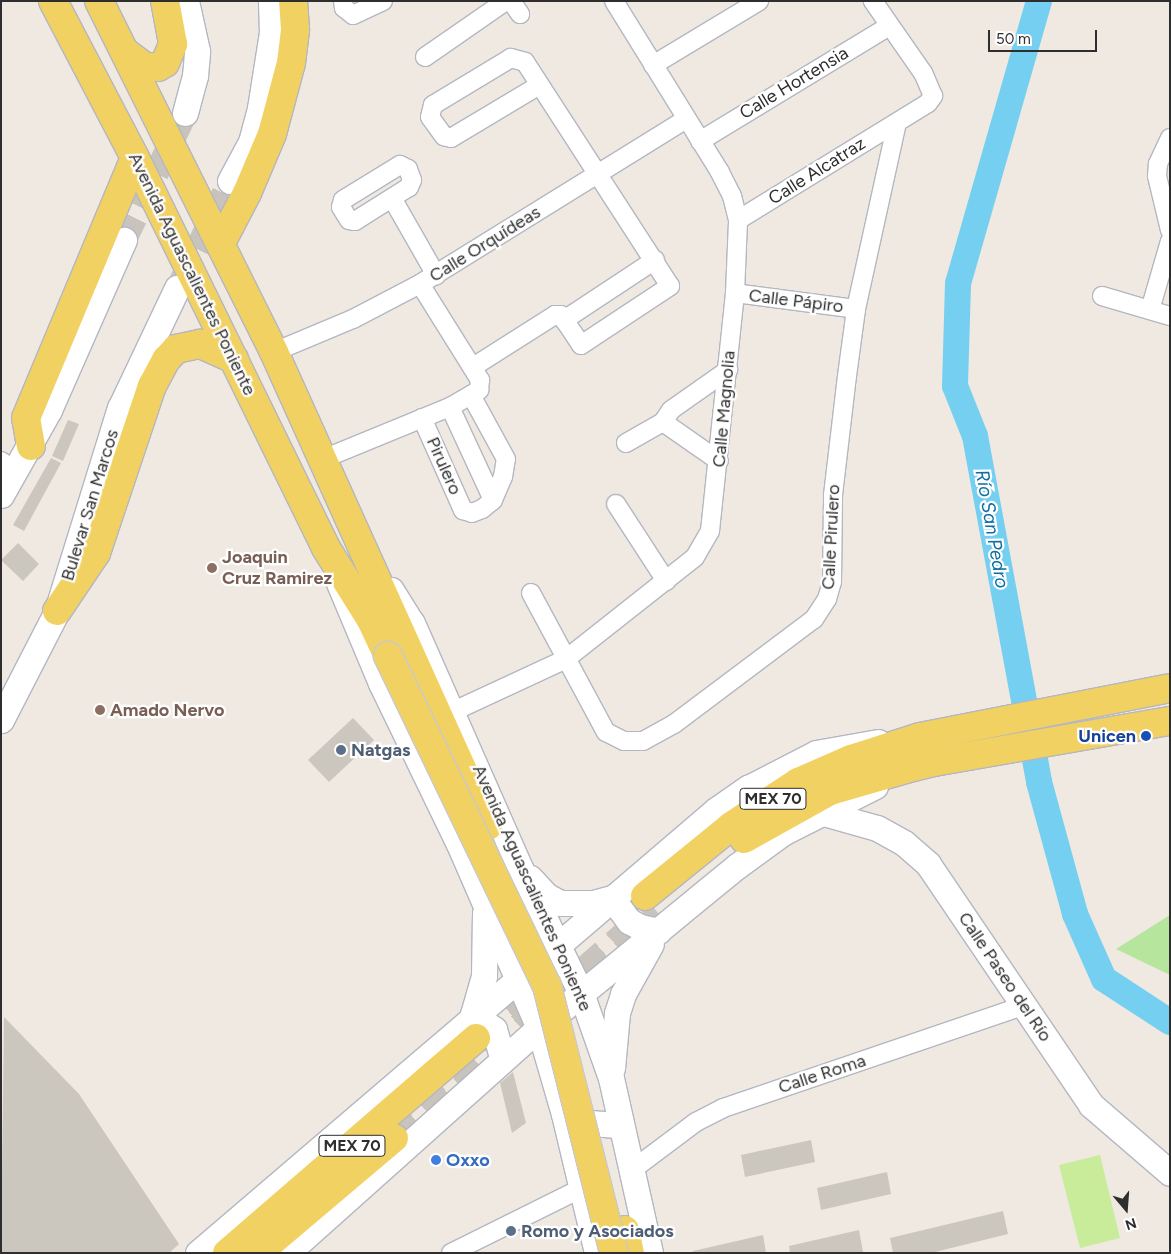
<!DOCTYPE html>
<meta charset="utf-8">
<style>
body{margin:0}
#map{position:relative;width:1171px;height:1254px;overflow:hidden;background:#efe9e1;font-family:Figtree,sans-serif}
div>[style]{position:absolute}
.green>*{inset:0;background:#b6e59e}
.pitch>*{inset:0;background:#c9ec9a}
.river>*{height:26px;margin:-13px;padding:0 13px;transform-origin:13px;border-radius:13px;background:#75cff0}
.building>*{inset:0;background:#cbc7bf}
.secondary-tunnel>*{height:25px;margin-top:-12.5px;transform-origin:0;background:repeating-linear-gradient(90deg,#c8c4bd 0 25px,transparent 0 37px)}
.primary-tunnel>*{height:28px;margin-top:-14px;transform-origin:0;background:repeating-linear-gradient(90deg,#c8c4bd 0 28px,transparent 0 42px)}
.roads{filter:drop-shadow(1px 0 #b4b7c1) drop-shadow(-1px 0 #b4b7c1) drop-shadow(0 1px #b4b7c1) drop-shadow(0 -1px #b4b7c1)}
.street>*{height:18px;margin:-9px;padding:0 9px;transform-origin:9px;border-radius:9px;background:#fff}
.secondary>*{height:25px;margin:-12.5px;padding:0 12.5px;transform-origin:12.5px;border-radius:12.5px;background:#fff}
.primary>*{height:28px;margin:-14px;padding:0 14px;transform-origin:14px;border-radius:14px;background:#f2d163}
.bridges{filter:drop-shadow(1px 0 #c9c9c9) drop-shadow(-1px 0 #c9c9c9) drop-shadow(0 1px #c9c9c9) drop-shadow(0 -1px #c9c9c9)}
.primary-bridge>*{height:28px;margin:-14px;padding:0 14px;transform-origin:14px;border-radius:14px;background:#f2d163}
.dots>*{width:14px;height:14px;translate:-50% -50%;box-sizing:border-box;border:2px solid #fff;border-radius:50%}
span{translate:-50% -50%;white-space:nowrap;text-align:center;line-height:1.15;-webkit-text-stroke:4.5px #fff;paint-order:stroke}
.shield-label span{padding:1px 4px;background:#fff;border:1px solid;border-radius:4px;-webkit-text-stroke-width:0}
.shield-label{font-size:16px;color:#2e2e2e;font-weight:700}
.street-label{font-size:18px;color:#2e2e2e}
.education-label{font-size:18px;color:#785e54;font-weight:700}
.left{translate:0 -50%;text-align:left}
.transit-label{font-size:18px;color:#164399;font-weight:700}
.right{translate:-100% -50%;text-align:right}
.service-label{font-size:18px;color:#4e5e75;font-weight:700}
.shop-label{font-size:18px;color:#366cbe;font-weight:700}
.water-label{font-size:19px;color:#0d6fa3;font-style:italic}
.frame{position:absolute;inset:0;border:2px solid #2e2e2e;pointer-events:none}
.north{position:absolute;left:1101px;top:1184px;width:50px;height:50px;-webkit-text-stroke:4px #fff;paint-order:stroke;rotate:162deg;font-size:14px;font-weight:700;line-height:20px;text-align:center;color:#2e2e2e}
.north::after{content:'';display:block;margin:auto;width:18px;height:22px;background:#2e2e2e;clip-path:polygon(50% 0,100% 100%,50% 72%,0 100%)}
.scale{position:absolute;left:988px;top:30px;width:109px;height:22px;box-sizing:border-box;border:2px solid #2e2e2e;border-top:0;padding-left:6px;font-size:15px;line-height:18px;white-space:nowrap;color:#2e2e2e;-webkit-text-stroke:4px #fff;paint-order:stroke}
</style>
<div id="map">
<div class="green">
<div style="clip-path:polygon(1170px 915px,1170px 975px,1116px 949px)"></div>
</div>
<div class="pitch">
<div style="clip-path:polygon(1100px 1155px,1120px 1238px,1080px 1248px,1059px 1165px)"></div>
</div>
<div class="river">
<div style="left:1039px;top:1px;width:294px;rotate:106deg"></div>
<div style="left:958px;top:284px;width:102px;rotate:91.7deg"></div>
<div style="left:955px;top:386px;width:54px;rotate:68.2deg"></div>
<div style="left:975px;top:436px;width:352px;rotate:79.5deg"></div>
<div style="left:1039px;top:782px;width:137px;rotate:74.7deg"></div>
<div style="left:1075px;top:914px;width:71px;rotate:66deg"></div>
<div style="left:1104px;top:979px;width:79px;rotate:33.1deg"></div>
</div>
<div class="building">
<div style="clip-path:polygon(68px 420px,79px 424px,63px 461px,52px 456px)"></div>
<div style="clip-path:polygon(51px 458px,61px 463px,24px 531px,13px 525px)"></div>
<div style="clip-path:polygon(18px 543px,39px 564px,23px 581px,1px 560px)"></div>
<div style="clip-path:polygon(353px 718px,374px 740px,329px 782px,308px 760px)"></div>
<div style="clip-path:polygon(4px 1017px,79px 1094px,179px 1244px,169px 1253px,1px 1253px)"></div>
<div style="clip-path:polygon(513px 1072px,526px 1123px,512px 1133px,500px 1083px)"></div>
<div style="clip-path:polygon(811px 1140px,815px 1162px,745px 1177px,741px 1155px)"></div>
<div style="clip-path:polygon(887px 1172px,891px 1194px,821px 1210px,817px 1188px)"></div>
<div style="clip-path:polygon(1003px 1211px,1008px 1234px,931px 1253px,893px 1253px,890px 1238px)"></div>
<div style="clip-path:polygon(859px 1230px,863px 1252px,790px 1253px,789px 1246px)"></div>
<div style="clip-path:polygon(763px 1235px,766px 1253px,693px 1253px,693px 1251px)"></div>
</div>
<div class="secondary-tunnel">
<div style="left:124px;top:240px;width:141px;rotate:-64.3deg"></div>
<div style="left:181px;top:282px;width:112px;rotate:-64.1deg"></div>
</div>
<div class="primary-tunnel">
<div style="left:476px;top:1038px;width:89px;rotate:-39.6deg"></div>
<div style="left:394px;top:1138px;width:347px;rotate:-41.3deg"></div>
</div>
<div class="roads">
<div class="street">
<div style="left:343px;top:1px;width:7px;rotate:82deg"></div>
<div style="left:344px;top:8px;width:11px;rotate:38deg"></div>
<div style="left:353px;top:15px;width:33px;rotate:-25deg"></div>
<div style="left:511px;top:1px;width:16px;rotate:55deg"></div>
<div style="left:425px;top:57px;width:98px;rotate:-34.7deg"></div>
<div style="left:653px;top:65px;width:124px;rotate:-31.1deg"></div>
<div style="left:1170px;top:138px;width:29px;rotate:115deg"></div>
<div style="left:1158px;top:164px;width:12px;rotate:95deg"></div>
<div style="left:1157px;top:176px;width:56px;rotate:76.5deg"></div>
<div style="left:700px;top:141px;width:221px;rotate:-31.3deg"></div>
<div style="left:400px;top:165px;width:9px;rotate:27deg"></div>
<div style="left:408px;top:169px;width:12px;rotate:70deg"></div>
<div style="left:412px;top:180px;width:8px;rotate:113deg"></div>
<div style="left:409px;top:187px;width:64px;rotate:147.8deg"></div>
<div style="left:355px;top:221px;width:6px;rotate:-171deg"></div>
<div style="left:349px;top:220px;width:15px;rotate:-122deg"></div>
<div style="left:341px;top:207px;width:7px;rotate:-74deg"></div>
<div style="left:343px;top:200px;width:67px;rotate:-31.6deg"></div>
<div style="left:392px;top:198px;width:89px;rotate:60.3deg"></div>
<div style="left:738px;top:220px;width:223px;rotate:-31.6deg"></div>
<div style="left:928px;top:103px;width:9px;rotate:-54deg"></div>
<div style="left:933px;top:96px;width:25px;rotate:-113deg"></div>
<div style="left:923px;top:73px;width:88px;rotate:-124.8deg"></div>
<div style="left:735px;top:293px;width:122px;rotate:7.5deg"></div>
<div style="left:1102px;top:296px;width:71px;rotate:16.4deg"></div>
<div style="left:1150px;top:310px;width:72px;rotate:-73.8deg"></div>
<div style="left:564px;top:320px;width:109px;rotate:-33.4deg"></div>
<div style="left:274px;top:352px;width:86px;rotate:-22.7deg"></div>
<div style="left:353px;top:319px;width:76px;rotate:-27.6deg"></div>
<div style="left:420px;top:284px;width:313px;rotate:-31.8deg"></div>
<div style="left:473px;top:367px;width:97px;rotate:-32.4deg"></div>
<div style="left:555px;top:315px;width:6px"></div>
<div style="left:561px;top:315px;width:36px;rotate:56deg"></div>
<div style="left:581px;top:345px;width:107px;rotate:-33.5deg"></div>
<div style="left:670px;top:286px;width:267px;rotate:-122.9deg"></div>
<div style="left:525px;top:62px;width:15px;rotate:-164deg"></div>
<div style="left:511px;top:58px;width:91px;rotate:148.9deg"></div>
<div style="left:433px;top:105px;width:12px;rotate:104deg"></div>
<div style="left:430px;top:117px;width:24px;rotate:54deg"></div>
<div style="left:444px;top:136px;width:7px;rotate:16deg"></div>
<div style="left:451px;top:138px;width:101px;rotate:-30.9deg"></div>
<div style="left:450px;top:407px;width:102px;rotate:65.2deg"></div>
<div style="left:422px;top:418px;width:101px;rotate:66deg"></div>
<div style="left:463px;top:510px;width:9px;rotate:18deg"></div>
<div style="left:472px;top:513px;width:11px;rotate:-22deg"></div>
<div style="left:482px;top:509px;width:14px;rotate:-39deg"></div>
<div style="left:493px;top:500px;width:25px;rotate:-67deg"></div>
<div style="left:503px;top:477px;width:18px;rotate:-81deg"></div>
<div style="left:506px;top:459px;width:73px;rotate:-118.7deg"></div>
<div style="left:663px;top:422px;width:68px;rotate:34.9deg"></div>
<div style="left:626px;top:443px;width:43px;rotate:-29.6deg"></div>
<div style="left:663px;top:422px;width:14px;rotate:-56deg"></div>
<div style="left:671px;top:410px;width:70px;rotate:-35.1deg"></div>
<div style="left:323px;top:459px;width:137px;rotate:-22.3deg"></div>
<div style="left:450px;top:407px;width:34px;rotate:-30deg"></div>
<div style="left:479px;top:390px;width:10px;rotate:-84deg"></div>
<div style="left:480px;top:380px;width:113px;rotate:-122deg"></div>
<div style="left:1px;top:461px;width:17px;rotate:36deg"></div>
<div style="left:616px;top:504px;width:92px;rotate:57deg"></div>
<div style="left:531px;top:593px;width:158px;rotate:61.7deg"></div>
<div style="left:606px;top:732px;width:20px;rotate:27deg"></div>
<div style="left:624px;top:741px;width:19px"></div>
<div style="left:643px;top:741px;width:35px;rotate:-29deg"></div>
<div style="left:674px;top:724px;width:175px;rotate:-36.9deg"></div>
<div style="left:814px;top:619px;width:24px;rotate:-57deg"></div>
<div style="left:827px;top:599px;width:18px;rotate:-74deg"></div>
<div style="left:832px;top:582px;width:87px;rotate:-89.3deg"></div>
<div style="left:833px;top:495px;width:120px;rotate:-83.3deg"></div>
<div style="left:847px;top:376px;width:68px;rotate:-82.3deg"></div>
<div style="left:856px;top:309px;width:190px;rotate:-77.6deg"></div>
<div style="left:454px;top:711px;width:123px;rotate:-24.9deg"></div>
<div style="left:566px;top:659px;width:164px;rotate:-38.3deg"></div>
<div style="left:695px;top:557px;width:30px;rotate:-60deg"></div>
<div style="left:710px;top:531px;width:239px;rotate:-84deg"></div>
<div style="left:735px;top:293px;width:73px;rotate:-87.6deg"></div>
<div style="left:738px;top:220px;width:25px;rotate:-104deg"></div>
<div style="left:732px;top:196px;width:27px;rotate:-117deg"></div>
<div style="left:720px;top:172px;width:201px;rotate:-121.8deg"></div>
<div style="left:632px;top:1170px;width:80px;rotate:-36.9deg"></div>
<div style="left:696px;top:1122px;width:30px;rotate:-27deg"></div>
<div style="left:723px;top:1108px;width:320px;rotate:-18.8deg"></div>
<div style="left:451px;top:1253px;width:146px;rotate:-26.4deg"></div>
</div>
<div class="secondary">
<div style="left:185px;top:113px;width:38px;rotate:-75deg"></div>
<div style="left:195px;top:76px;width:25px;rotate:-85deg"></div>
<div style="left:197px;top:51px;width:51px;rotate:-102.4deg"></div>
<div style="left:230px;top:181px;width:44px;rotate:-61.7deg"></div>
<div style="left:251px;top:142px;width:35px;rotate:-75deg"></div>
<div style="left:260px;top:108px;width:77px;rotate:-81deg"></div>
<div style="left:272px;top:32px;width:31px;rotate:-92deg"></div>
<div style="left:1px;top:495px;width:98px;rotate:-60.5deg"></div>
<div style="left:49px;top:410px;width:186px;rotate:-66.2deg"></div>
<div style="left:339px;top:583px;width:108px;rotate:67.2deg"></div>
<div style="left:381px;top:683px;width:179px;rotate:64.2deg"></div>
<div style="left:459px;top:844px;width:201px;rotate:66.5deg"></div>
<div style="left:539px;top:1028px;width:90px;rotate:73.8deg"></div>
<div style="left:564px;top:1114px;width:143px;rotate:76.6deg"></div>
<div style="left:391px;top:590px;width:39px;rotate:58deg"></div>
<div style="left:412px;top:623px;width:268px;rotate:66.2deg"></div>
<div style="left:520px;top:868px;width:139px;rotate:64deg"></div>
<div style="left:581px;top:993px;width:90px;rotate:70.6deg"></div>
<div style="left:611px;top:1078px;width:179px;rotate:77.4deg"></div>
<div style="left:1px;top:720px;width:123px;rotate:-62.8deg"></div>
<div style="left:57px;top:611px;width:213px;rotate:-72.8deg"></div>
<div style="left:120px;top:408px;width:133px;rotate:-64.6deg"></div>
<div style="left:820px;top:812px;width:59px;rotate:15.7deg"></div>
<div style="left:877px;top:828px;width:31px;rotate:29deg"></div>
<div style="left:904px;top:843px;width:32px;rotate:41deg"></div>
<div style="left:928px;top:864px;width:291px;rotate:55.9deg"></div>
<div style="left:1091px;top:1105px;width:104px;rotate:40.7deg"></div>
<div style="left:530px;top:878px;width:25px;rotate:47deg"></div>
<div style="left:547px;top:896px;width:15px;rotate:28deg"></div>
<div style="left:560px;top:903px;width:33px"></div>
<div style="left:593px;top:903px;width:20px;rotate:-15deg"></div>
<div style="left:612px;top:898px;width:29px;rotate:54deg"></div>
<div style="left:629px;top:921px;width:13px;rotate:29deg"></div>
<div style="left:640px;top:927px;width:19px;rotate:12deg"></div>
<div style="left:485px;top:913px;width:63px;rotate:90.9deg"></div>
<div style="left:484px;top:976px;width:40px;rotate:106deg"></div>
<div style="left:473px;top:1014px;width:26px;rotate:36deg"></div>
<div style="left:494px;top:1029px;width:32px;rotate:74deg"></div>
<div style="left:612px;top:1068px;width:55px;rotate:-84.8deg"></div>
<div style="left:617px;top:1013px;width:20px;rotate:-72deg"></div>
<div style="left:623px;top:994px;width:57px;rotate:-60.8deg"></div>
<div style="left:570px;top:1137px;width:24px;rotate:-35deg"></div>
<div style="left:590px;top:1123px;width:31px;rotate:4deg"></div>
<div style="left:198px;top:1253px;width:682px;rotate:-40.54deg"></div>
<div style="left:716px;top:810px;width:39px;rotate:-35deg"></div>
<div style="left:748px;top:788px;width:76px;rotate:-27.2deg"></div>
<div style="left:816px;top:753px;width:63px;rotate:-10.1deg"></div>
<div style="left:287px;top:1253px;width:338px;rotate:-41.8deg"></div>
<div style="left:539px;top:1028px;width:256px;rotate:-39.3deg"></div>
<div style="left:737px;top:866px;width:58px;rotate:-35.9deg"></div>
<div style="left:784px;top:832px;width:102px;rotate:-26.8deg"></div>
</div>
<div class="primary">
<div style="left:53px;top:1px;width:177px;rotate:62.4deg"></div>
<div style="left:135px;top:158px;width:434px;rotate:63.9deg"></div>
<div style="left:326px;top:548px;width:85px;rotate:58deg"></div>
<div style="left:371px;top:620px;width:40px;rotate:65deg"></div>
<div style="left:99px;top:1px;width:392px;rotate:63.5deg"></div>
<div style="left:274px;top:352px;width:520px;rotate:65.7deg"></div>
<div style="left:125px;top:52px;width:25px;rotate:37deg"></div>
<div style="left:145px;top:67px;width:13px"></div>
<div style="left:158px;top:67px;width:8px;rotate:-30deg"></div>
<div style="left:165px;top:63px;width:21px;rotate:-67deg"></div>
<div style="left:173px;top:44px;width:44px;rotate:-100.5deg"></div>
<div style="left:221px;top:243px;width:56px;rotate:-62.5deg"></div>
<div style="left:247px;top:193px;width:64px;rotate:-67deg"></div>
<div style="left:272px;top:134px;width:73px;rotate:-75deg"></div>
<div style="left:291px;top:63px;width:34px;rotate:-83deg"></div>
<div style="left:295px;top:29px;width:28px;rotate:-94deg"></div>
<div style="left:31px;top:446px;width:28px;rotate:-100deg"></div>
<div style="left:26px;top:418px;width:282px;rotate:-67.3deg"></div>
<div style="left:57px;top:611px;width:70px;rotate:-56.1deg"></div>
<div style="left:96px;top:553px;width:176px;rotate:-71.5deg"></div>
<div style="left:152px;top:386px;width:30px;rotate:-62deg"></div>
<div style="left:166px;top:360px;width:15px;rotate:-48deg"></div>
<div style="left:176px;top:349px;width:25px;rotate:-12deg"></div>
<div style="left:200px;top:344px;width:37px;rotate:24deg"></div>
<div style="left:744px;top:839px;width:98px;rotate:-29.2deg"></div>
<div style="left:830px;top:791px;width:79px;rotate:-16.1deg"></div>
<div style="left:906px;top:769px;width:29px;rotate:-14deg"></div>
<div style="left:934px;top:762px;width:240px;rotate:-9.9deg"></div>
<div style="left:645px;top:896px;width:111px;rotate:-39.1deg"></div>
<div style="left:731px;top:826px;width:80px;rotate:-33.3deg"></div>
<div style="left:798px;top:782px;width:58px;rotate:-23.5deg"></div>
<div style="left:851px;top:759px;width:72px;rotate:-17.7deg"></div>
<div style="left:920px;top:737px;width:255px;rotate:-11.1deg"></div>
<div style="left:625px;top:1230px;width:24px;rotate:78deg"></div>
<div style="left:227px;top:1253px;width:329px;rotate:-40.8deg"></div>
<div style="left:258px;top:1253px;width:178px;rotate:-40.2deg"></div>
</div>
</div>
<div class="bridges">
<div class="primary-bridge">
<div style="left:388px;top:656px;width:366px;rotate:64.3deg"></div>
<div style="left:547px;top:986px;width:275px;rotate:75.9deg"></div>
</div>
</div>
<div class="dots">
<div style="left:212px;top:568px;background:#8d6e63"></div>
<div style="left:100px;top:710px;background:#8d6e63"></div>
<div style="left:1146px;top:736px;background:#1a4fb4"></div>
<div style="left:341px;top:750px;background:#5c6f8a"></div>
<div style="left:436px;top:1160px;background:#3f7fe0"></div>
<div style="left:511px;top:1231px;background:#5c6f8a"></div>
</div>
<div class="shield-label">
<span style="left:773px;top:799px">MEX 70</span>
<span style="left:352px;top:1146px">MEX 70</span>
</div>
<div class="street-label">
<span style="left:794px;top:83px;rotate:-31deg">Calle Hortensia</span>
<span style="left:817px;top:171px;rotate:-32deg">Calle Alcatraz</span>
<span style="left:485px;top:244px;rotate:-32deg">Calle Orquídeas</span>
<span style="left:192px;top:274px;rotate:64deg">Avenida Aguascalientes Poniente</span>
<span style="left:796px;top:301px;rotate:7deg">Calle Pápiro</span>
<span style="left:724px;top:409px;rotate:-85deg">Calle Magnolia</span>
<span style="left:444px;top:466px;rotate:66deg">Pirulero</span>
<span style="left:90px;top:505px;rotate:-73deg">Bulevar San Marcos</span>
<span style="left:831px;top:537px;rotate:-87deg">Calle Pirulero</span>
<span style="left:532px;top:888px;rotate:66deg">Avenida Aguascalientes Poniente</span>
<span style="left:1005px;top:977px;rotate:56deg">Calle Paseo del Río</span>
<span style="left:822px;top:1074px;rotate:-18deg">Calle Roma</span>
</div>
<div class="education-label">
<span class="left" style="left:222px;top:568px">Joaquin<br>Cruz Ramirez</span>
<span class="left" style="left:110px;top:710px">Amado Nervo</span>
</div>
<div class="transit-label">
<span class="right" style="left:1136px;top:736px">Unicen</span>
</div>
<div class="service-label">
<span class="left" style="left:351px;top:750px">Natgas</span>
<span class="left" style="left:521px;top:1231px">Romo y Asociados</span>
</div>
<div class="shop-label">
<span class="left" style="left:446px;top:1160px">Oxxo</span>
</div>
<div class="water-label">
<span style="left:992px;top:529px;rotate:80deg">Río San Pedro</span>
</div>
<div class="frame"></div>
<div class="north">N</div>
<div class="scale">50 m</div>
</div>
